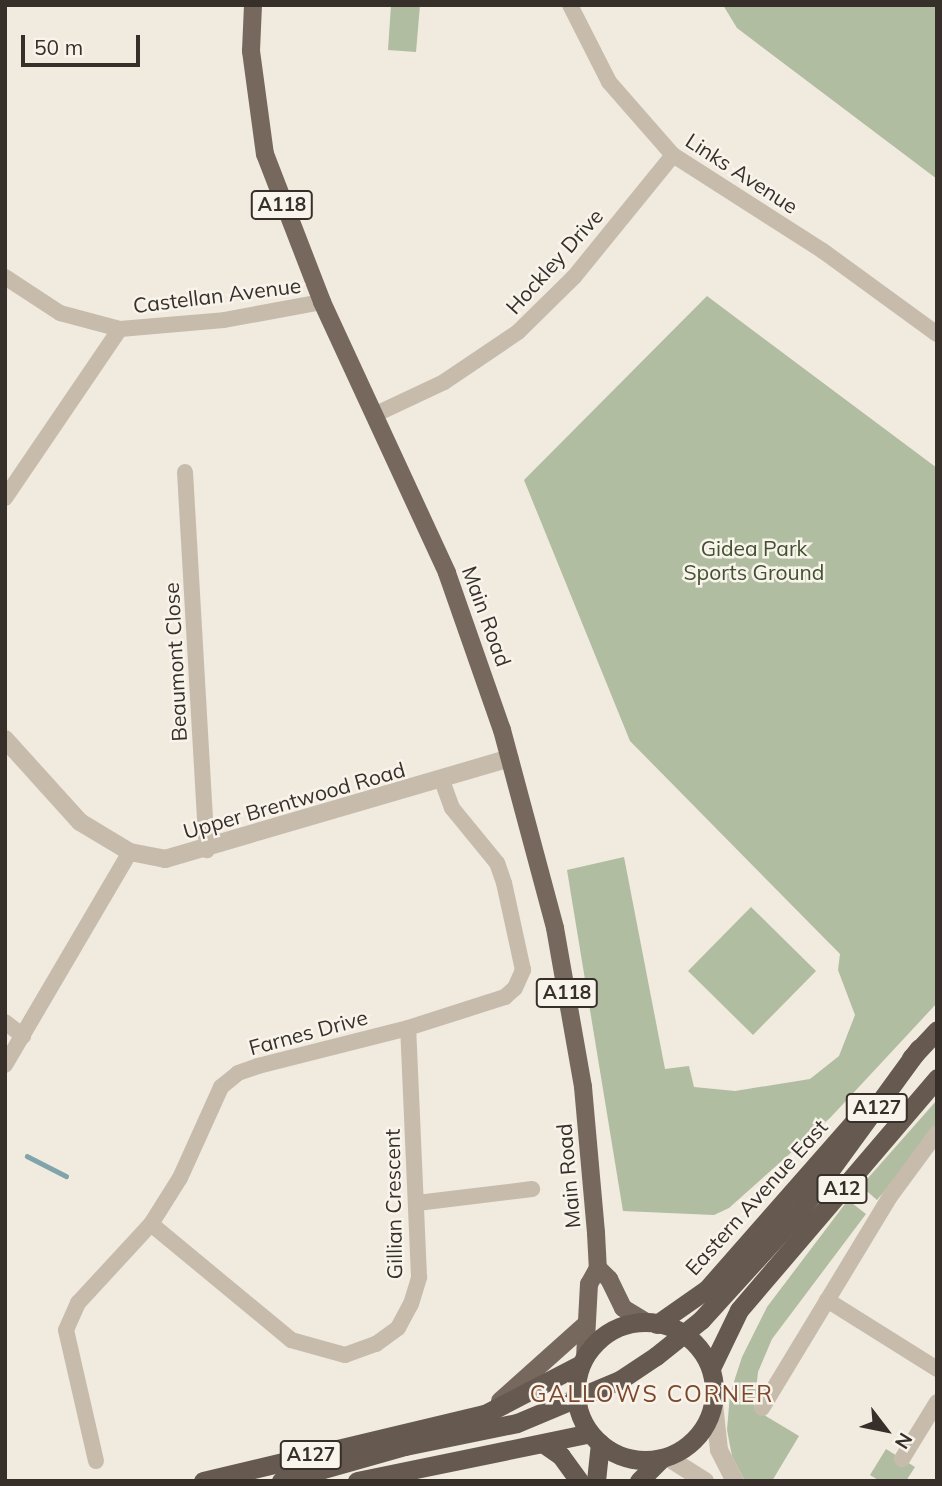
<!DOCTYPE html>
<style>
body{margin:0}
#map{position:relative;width:942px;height:1486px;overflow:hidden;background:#f0eadf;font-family:Mulish,sans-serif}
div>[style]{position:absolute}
.green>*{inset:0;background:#b1bda0}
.stream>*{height:4.5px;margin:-2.25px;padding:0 2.25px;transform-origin:2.25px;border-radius:2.25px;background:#81a4aa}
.minor>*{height:16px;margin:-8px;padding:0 8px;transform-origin:8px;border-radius:8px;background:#c7bbac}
.tertiary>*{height:18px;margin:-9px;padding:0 9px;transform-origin:9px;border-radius:9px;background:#c7bbac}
.primary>*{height:18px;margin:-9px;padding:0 9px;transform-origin:9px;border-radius:9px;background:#76685d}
.trunk>*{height:19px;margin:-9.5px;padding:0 9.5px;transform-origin:9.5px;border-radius:9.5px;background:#665950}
.trunk>.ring{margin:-9.5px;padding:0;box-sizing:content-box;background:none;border:19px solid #665950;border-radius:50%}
span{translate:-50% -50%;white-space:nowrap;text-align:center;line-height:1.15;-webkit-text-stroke:5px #f8f3eb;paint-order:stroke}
.shield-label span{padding:2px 5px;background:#f8f3eb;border:2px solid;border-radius:5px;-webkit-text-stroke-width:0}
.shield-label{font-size:19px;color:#362f2a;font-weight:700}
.street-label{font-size:21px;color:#362f2a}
.park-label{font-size:21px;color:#425131}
.neighbourhood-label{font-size:23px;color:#7c482c;letter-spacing:2px}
.frame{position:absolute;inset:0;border:7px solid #362f2a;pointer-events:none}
.north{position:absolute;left:851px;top:1395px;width:70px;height:70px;-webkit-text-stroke:5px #f8f3eb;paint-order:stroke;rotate:122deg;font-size:19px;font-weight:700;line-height:28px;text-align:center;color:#362f2a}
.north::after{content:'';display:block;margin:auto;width:24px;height:32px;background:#362f2a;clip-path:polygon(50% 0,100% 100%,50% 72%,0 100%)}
.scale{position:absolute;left:21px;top:35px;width:119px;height:32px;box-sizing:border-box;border:4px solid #362f2a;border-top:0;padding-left:9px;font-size:21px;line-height:24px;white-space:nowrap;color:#362f2a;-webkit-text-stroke:5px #f8f3eb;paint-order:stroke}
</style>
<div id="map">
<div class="green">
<div style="clip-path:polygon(391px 5px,420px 5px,416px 52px,388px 50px)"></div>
<div style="clip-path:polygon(723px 5px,937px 5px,937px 179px,737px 28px)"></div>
<div style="clip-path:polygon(707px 296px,937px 468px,937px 1003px,830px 1118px,729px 1208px,714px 1215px,623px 1211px,567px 870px,624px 857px,665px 1069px,689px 1066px,694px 1087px,735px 1091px,810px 1079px,839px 1056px,855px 1015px,838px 970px,840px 954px,630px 741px,524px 480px)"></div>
<div style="clip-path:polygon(751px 907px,816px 971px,753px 1035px,688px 971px)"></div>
<div style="clip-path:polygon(937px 1100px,937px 1127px,877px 1200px,861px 1186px)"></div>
<div style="clip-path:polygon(848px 1200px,866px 1214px,772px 1339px,758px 1372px,754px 1409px,799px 1436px,772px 1481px,745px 1481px,732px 1456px,727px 1430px,730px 1394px,742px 1357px,767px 1307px)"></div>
<div style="clip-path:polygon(886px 1449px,915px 1467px,906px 1481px,880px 1481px,870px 1475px)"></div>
</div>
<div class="stream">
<div style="left:27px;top:1156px;width:44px;rotate:27.1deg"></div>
</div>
<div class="minor">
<div style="left:570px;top:5px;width:86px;rotate:63.1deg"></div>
<div style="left:609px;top:82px;width:97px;rotate:48.8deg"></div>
<div style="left:673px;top:155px;width:178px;rotate:32.6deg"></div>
<div style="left:823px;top:251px;width:141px;rotate:36.1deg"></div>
<div style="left:5px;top:277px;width:66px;rotate:33.2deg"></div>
<div style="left:60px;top:313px;width:62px;rotate:14.9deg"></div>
<div style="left:120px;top:329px;width:104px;rotate:-4.9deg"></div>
<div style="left:224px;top:320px;width:100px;rotate:-10.4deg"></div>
<div style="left:374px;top:415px;width:77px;rotate:-25.2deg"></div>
<div style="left:444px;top:382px;width:89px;rotate:-34deg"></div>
<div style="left:518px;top:332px;width:78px;rotate:-44.5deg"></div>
<div style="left:574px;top:277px;width:157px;rotate:-50.9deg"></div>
<div style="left:185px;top:472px;width:379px;rotate:86.7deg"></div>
<div style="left:5px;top:498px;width:204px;rotate:-55.8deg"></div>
<div style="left:5px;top:1022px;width:23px;rotate:38deg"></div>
<div style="left:5px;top:1065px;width:247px;rotate:-59.6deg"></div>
<div style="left:417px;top:1203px;width:116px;rotate:-6.9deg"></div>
<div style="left:151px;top:1224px;width:182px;rotate:39.6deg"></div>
<div style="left:291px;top:1340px;width:56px;rotate:15.5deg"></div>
<div style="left:345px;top:1355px;width:33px;rotate:-20deg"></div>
<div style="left:376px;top:1344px;width:27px;rotate:-36deg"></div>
<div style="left:398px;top:1328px;width:27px;rotate:-62deg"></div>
<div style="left:411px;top:1304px;width:28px;rotate:-73deg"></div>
<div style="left:419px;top:1277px;width:249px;rotate:-92.5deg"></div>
<div style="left:827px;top:1300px;width:130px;rotate:32.1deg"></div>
<div style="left:762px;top:1408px;width:245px;rotate:-58.8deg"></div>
<div style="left:889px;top:1198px;width:81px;rotate:-53.6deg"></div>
<div style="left:902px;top:1459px;width:67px;rotate:-58.4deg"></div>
<div style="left:96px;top:1461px;width:134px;rotate:-102.9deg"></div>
<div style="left:66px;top:1330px;width:30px;rotate:-66deg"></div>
<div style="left:78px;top:1303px;width:108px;rotate:-47.3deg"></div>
<div style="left:151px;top:1224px;width:54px;rotate:-57.8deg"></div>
<div style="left:180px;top:1178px;width:100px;rotate:-65.7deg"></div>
<div style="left:221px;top:1087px;width:22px;rotate:-39deg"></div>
<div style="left:238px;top:1073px;width:21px;rotate:-19deg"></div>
<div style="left:258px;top:1066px;width:155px;rotate:-14.2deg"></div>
<div style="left:408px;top:1028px;width:102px;rotate:-17.7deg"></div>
<div style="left:505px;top:997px;width:13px;rotate:-42deg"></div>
<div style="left:515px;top:988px;width:20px;rotate:-66deg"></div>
<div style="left:523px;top:970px;width:89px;rotate:-102.3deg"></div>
<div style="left:504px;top:883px;width:21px;rotate:-109deg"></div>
<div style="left:497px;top:863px;width:71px;rotate:-129.3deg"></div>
<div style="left:452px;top:808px;width:29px;rotate:-110deg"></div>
</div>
<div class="tertiary">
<div style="left:5px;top:739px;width:112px;rotate:47.9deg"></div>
<div style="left:80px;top:822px;width:58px;rotate:31deg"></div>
<div style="left:130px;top:852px;width:36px;rotate:11deg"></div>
<div style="left:165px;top:859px;width:359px;rotate:-16.3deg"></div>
<div style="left:714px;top:1404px;width:46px;rotate:83.8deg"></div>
<div style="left:719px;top:1450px;width:35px;rotate:63deg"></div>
<div style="left:667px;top:1457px;width:45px;rotate:32.3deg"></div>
</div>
<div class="primary">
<div style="left:253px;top:5px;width:46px;rotate:92.5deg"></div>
<div style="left:251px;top:51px;width:104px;rotate:82.3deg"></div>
<div style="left:265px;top:154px;width:159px;rotate:68.9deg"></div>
<div style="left:322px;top:302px;width:298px;rotate:65.2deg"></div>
<div style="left:447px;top:573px;width:166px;rotate:70.7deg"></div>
<div style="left:502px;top:730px;width:205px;rotate:75deg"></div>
<div style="left:555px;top:928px;width:161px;rotate:80deg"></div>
<div style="left:583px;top:1087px;width:147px;rotate:84.9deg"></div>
<div style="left:596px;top:1233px;width:35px;rotate:87deg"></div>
<div style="left:598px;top:1268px;width:18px;rotate:119deg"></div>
<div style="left:589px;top:1284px;width:74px;rotate:93.1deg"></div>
<div style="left:598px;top:1268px;width:16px;rotate:45deg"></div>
<div style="left:609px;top:1279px;width:32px;rotate:64deg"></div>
<div style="left:623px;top:1308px;width:27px;rotate:31deg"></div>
<div style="left:500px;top:1401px;width:114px;rotate:-41.8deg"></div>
</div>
<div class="trunk">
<div style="left:911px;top:1058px;width:38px;rotate:-47deg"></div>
<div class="ring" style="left:576px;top:1322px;width:119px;height:119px"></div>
<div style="left:657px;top:1324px;width:61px;rotate:-35deg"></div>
<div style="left:707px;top:1289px;width:232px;rotate:-48.7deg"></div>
<div style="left:711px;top:1368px;width:64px;rotate:-64.2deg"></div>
<div style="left:739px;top:1310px;width:305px;rotate:-49.5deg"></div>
<div style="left:544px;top:1444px;width:21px;rotate:35deg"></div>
<div style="left:561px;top:1456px;width:31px;rotate:54deg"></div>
<div style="left:203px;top:1481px;width:290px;rotate:-13.4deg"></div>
<div style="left:485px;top:1414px;width:108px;rotate:-27.5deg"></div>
<div style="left:281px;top:1481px;width:129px;rotate:-15.8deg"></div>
<div style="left:405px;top:1446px;width:114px;rotate:-11.6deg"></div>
<div style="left:517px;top:1423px;width:112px;rotate:-22.7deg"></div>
<div style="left:620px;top:1380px;width:43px;rotate:-33.7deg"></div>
<div style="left:656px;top:1356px;width:58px;rotate:-38.7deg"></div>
<div style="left:701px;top:1320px;width:149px;rotate:-47.7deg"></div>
<div style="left:801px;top:1210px;width:200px;rotate:-53.9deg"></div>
<div style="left:357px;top:1481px;width:238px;rotate:-11.6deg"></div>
<div style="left:596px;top:1481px;width:38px;rotate:-84deg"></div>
<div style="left:639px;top:1481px;width:31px;rotate:-45deg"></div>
</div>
<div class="shield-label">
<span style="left:282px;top:205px">A118</span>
<span style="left:567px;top:993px">A118</span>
<span style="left:877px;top:1108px">A127</span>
<span style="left:842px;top:1189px">A12</span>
<span style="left:311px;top:1455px">A127</span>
</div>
<div class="street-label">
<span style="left:742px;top:173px;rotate:33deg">Links Avenue</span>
<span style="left:554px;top:261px;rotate:-48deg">Hockley Drive</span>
<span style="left:217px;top:295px;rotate:-7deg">Castellan Avenue</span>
<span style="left:487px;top:616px;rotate:70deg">Main Road</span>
<span style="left:175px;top:662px;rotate:-93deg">Beaumont Close</span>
<span style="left:294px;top:800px;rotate:-16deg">Upper Brentwood Road</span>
<span style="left:308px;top:1032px;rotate:-15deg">Farnes Drive</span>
<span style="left:568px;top:1176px;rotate:-95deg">Main Road</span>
<span style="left:756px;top:1197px;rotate:-48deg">Eastern Avenue East</span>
<span style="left:393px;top:1204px;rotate:-91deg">Gillian Crescent</span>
</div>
<div class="park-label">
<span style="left:754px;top:560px">Gidea Park<br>Sports Ground</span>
</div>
<div class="neighbourhood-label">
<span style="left:652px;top:1394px">GALLOWS CORNER</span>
</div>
<div class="frame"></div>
<div class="north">N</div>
<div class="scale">50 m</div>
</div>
